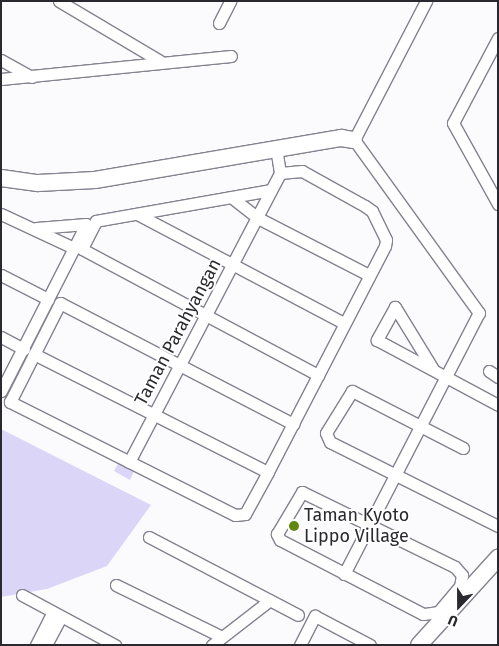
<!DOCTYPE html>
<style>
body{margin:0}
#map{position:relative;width:499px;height:646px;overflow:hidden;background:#fbfbfe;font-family:"Fira Sans",sans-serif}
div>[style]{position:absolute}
.green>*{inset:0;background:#dbd6f8}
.roads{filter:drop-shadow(1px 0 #84828e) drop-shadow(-1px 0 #84828e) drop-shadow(0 1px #84828e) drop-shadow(0 -1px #84828e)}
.street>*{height:11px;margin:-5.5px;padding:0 5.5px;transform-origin:5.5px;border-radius:5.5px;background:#fff}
.secondary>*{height:16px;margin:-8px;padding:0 8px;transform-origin:8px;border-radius:8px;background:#fff}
.dots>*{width:14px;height:14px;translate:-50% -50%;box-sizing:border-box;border:2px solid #fff;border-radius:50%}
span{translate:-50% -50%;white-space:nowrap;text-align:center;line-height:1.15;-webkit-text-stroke:4px #fff;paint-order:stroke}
.street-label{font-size:18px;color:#2a292f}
.poi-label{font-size:18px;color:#2a292f}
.left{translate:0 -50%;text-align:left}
.frame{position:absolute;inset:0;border:2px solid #2a292f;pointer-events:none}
.north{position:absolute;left:434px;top:581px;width:50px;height:50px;-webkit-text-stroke:4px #fff;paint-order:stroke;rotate:202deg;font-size:14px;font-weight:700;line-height:20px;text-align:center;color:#2a292f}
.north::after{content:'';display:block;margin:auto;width:18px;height:22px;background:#2a292f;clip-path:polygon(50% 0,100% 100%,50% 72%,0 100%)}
</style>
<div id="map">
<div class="green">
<div style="clip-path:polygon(1px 429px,151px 505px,107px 566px,47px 589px,1px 597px)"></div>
<div style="clip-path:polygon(119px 462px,135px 469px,130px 480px,114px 471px)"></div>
</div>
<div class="roads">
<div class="street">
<div style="left:59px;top:1px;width:117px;rotate:30.7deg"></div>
<div style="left:219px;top:23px;width:25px;rotate:-63deg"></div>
<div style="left:498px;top:38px;width:96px;rotate:117.9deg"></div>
<div style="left:453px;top:123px;width:93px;rotate:60.9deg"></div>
<div style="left:1px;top:60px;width:35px;rotate:29deg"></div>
<div style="left:1px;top:79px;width:231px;rotate:-5.7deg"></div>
<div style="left:280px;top:173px;width:22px;rotate:-5deg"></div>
<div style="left:302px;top:171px;width:72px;rotate:29.1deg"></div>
<div style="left:365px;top:206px;width:9px;rotate:36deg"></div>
<div style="left:372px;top:211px;width:32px;rotate:64deg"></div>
<div style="left:386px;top:240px;width:6px;rotate:99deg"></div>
<div style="left:385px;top:246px;width:254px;rotate:117.4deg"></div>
<div style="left:268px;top:472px;width:48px;rotate:118.7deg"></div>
<div style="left:245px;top:514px;width:10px;rotate:174deg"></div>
<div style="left:235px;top:515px;width:252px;rotate:-153.3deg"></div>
<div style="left:10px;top:402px;width:111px;rotate:-63.2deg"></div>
<div style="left:60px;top:303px;width:263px;rotate:27.4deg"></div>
<div style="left:271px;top:190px;width:178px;rotate:170deg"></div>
<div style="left:96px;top:221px;width:31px;rotate:117deg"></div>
<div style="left:82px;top:249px;width:268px;rotate:28.1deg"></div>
<div style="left:231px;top:197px;width:34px;rotate:38deg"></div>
<div style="left:258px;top:218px;width:125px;rotate:27.2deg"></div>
<div style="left:1px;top:214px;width:81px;rotate:25deg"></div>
<div style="left:137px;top:214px;width:234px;rotate:27.8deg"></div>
<div style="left:1px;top:275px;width:53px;rotate:27.1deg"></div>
<div style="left:1px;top:337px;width:26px;rotate:28deg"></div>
<div style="left:34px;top:354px;width:262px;rotate:26.8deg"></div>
<div style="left:433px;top:369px;width:73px;rotate:-121.5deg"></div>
<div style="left:395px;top:307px;width:38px;rotate:119deg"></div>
<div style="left:377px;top:340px;width:137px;rotate:28.2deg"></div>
<div style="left:489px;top:371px;width:11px;rotate:34deg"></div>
<div style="left:1px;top:391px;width:187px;rotate:-63deg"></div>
<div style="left:86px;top:224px;width:50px;rotate:175.4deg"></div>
<div style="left:463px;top:448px;width:125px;rotate:-152.8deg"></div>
<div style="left:352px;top:391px;width:49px;rotate:121.8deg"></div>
<div style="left:326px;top:433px;width:10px;rotate:66deg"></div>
<div style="left:330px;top:442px;width:188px;rotate:26.6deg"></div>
<div style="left:129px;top:462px;width:326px;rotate:-62.4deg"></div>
<div style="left:280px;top:173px;width:24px;rotate:-99deg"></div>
<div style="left:302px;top:492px;width:170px;rotate:26.1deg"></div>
<div style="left:455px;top:567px;width:11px;rotate:49deg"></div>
<div style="left:462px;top:575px;width:11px;rotate:100deg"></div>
<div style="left:460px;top:586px;width:34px;rotate:130deg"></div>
<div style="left:438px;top:612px;width:15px;rotate:172deg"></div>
<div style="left:423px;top:614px;width:161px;rotate:-152.6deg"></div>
<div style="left:280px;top:540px;width:7px;rotate:-117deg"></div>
<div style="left:277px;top:534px;width:49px;rotate:-59.2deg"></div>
<div style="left:149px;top:537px;width:168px;rotate:27.6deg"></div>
<div style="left:344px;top:574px;width:294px;rotate:-62.7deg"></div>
<div style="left:479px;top:313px;width:213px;rotate:-125.8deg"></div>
<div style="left:354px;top:140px;width:157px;rotate:-62.6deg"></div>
<div style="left:116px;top:585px;width:118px;rotate:26.1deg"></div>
<div style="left:22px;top:595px;width:106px;rotate:28.3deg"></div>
<div style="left:36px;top:645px;width:37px;rotate:-63deg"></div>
<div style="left:46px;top:645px;width:32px;rotate:-62deg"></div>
<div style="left:212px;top:645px;width:73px;rotate:-37.8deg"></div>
<div style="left:300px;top:645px;width:33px;rotate:-63deg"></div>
<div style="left:315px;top:616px;width:62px;rotate:27.8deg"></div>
</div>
<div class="secondary">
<div style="left:1px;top:178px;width:37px;rotate:8deg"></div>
<div style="left:38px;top:183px;width:57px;rotate:-3deg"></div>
<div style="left:95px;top:180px;width:250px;rotate:-9.7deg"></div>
<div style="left:341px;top:138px;width:13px;rotate:9deg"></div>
<div style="left:419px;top:645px;width:118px;rotate:-47.8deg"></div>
</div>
</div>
<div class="dots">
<div style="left:294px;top:526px;background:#61870e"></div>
</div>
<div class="street-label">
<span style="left:178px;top:332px;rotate:-62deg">Taman Parahyangan</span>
</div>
<div class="poi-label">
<span class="left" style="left:304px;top:526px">Taman Kyoto<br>Lippo Village</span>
</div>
<div class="frame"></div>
<div class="north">U</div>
</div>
